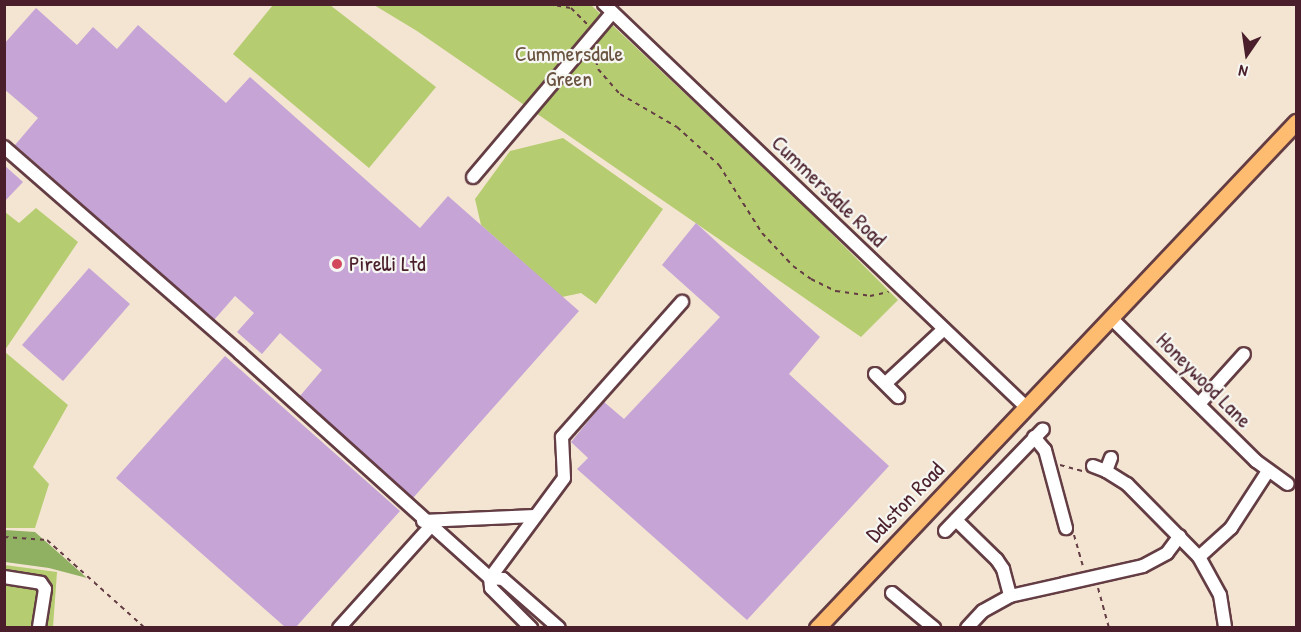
<!DOCTYPE html>
<style>
body{margin:0}
#map{position:relative;width:1301px;height:632px;overflow:hidden;background:#f4e5d2;font-family:"Patrick Hand",sans-serif}
div>[style]{position:absolute}
.green>*{inset:0;background:#b5cc70}
.forest>*{inset:0;background:#90b062}
.building>*{inset:0;background:#c6a4d6}
.path>*{height:2px;margin-top:-1px;transform-origin:0;background:repeating-linear-gradient(90deg,#643d44 0 4.5px,transparent 0 9px)}
.roads{filter:drop-shadow(2px 0 #643d44) drop-shadow(-2px 0 #643d44) drop-shadow(0 2px #643d44) drop-shadow(0 -2px #643d44)}
.minor>*{height:12px;margin:-6px;padding:0 6px;transform-origin:6px;border-radius:6px;background:#fff}
.major>*{height:15px;margin:-7.5px;padding:0 7.5px;transform-origin:7.5px;border-radius:7.5px;background:#febc71}
.dots>*{width:16px;height:16px;translate:-50% -50%;box-sizing:border-box;border:3px solid #f6f6f2;border-radius:50%}
span{translate:-50% -50%;white-space:nowrap;text-align:center;line-height:1.15;-webkit-text-stroke:4.5px #f6f6f2;paint-order:stroke}
.park-label{font-size:22px;color:#6a5340}
.street-label{font-size:22px;color:#4a1f2b}
.poi-label{font-size:22px;color:#4a1f2b}
.left{translate:0 -50%;text-align:left}
.frame{position:absolute;inset:0;border:6px solid #4a1f2b;pointer-events:none}
.north{position:absolute;left:1217px;top:24px;width:60px;height:60px;-webkit-text-stroke:4px #f6f6f2;paint-order:stroke;rotate:193deg;font-size:16px;font-weight:700;line-height:24px;text-align:center;color:#4a1f2b}
.north::after{content:'';display:block;margin:auto;width:21px;height:27px;background:#4a1f2b;clip-path:polygon(50% 0,100% 100%,50% 72%,0 100%)}
</style>
<div id="map">
<div class="green">
<div style="clip-path:polygon(273px 5px,330px 5px,436px 87px,369px 168px,233px 54px)"></div>
<div style="clip-path:polygon(374px 5px,591px 5px,803px 205px,898px 300px,861px 337px,417px 31px)"></div>
<div style="clip-path:polygon(563px 138px,663px 209px,596px 304px,581px 293px,562px 297px,481px 225px,475px 199px,510px 151px)"></div>
<div style="clip-path:polygon(36px 208px,78px 242px,5px 350px,5px 212px,19px 223px)"></div>
<div style="clip-path:polygon(5px 352px,68px 405px,33px 467px,49px 484px,35px 528px,5px 528px)"></div>
<div style="clip-path:polygon(5px 565px,57px 572px,53px 627px,5px 628px)"></div>
</div>
<div class="forest">
<div style="clip-path:polygon(5px 530px,35px 532px,87px 578px,49px 568px,5px 562px)"></div>
</div>
<div class="building">
<div style="clip-path:polygon(36px 8px,77px 45px,93px 27px,117px 49px,138px 25px,226px 103px,250px 77px,420px 228px,448px 196px,579px 311px,413px 498px,300px 396px,322px 370px,280px 333px,262px 354px,237px 332px,254px 313px,235px 296px,214px 320px,15px 145px,38px 118px,4px 89px,4px 44px)"></div>
<div style="clip-path:polygon(4px 165px,23px 182px,4px 202px)"></div>
<div style="clip-path:polygon(696px 223px,820px 337px,789px 374px,889px 466px,747px 620px,577px 469px,588px 458px,571px 442px,604px 402px,624px 419px,720px 317px,662px 265px)"></div>
<div style="clip-path:polygon(89px 268px,130px 304px,63px 381px,22px 345px)"></div>
<div style="clip-path:polygon(225px 356px,400px 511px,296px 627px,285px 627px,116px 478px)"></div>
</div>
<div class="path">
<div style="left:548px;top:4px;width:23px;rotate:10deg"></div>
<div style="left:571px;top:8px;width:23px;rotate:45deg"></div>
<div style="left:594px;top:52px;width:17px;rotate:77deg"></div>
<div style="left:598px;top:69px;width:33px;rotate:49deg"></div>
<div style="left:620px;top:94px;width:66px;rotate:30.1deg"></div>
<div style="left:677px;top:127px;width:57px;rotate:42.1deg"></div>
<div style="left:719px;top:165px;width:80px;rotate:57.7deg"></div>
<div style="left:762px;top:233px;width:45px;rotate:46.8deg"></div>
<div style="left:793px;top:266px;width:22px;rotate:36deg"></div>
<div style="left:811px;top:279px;width:28px;rotate:26deg"></div>
<div style="left:836px;top:291px;width:34px;rotate:8deg"></div>
<div style="left:870px;top:296px;width:19px;rotate:-12deg"></div>
<div style="left:1060px;top:465px;width:24px;rotate:15deg"></div>
<div style="left:1074px;top:535px;width:35px;rotate:74deg"></div>
<div style="left:4px;top:537px;width:43px;rotate:4deg"></div>
<div style="left:47px;top:540px;width:132px;rotate:41.9deg"></div>
<div style="left:1098px;top:588px;width:41px;rotate:74.6deg"></div>
</div>
<div class="roads">
<div class="minor">
<div style="left:604px;top:4px;width:585px;rotate:43.68deg"></div>
<div style="left:4px;top:147px;width:313px;rotate:41.1deg"></div>
<div style="left:240px;top:353px;width:336px;rotate:42deg"></div>
<div style="left:490px;top:578px;width:10px;rotate:84deg"></div>
<div style="left:491px;top:588px;width:57px;rotate:45deg"></div>
<div style="left:473px;top:177px;width:215px;rotate:-49.7deg"></div>
<div style="left:1111px;top:318px;width:204px;rotate:44.6deg"></div>
<div style="left:1256px;top:461px;width:39px;rotate:36deg"></div>
<div style="left:875px;top:374px;width:33px;rotate:45deg"></div>
<div style="left:886px;top:383px;width:79px;rotate:-43deg"></div>
<div style="left:1199px;top:404px;width:67px;rotate:-48deg"></div>
<div style="left:1034px;top:437px;width:17px;rotate:50deg"></div>
<div style="left:1045px;top:450px;width:81px;rotate:74.9deg"></div>
<div style="left:1093px;top:466px;width:14px;rotate:21deg"></div>
<div style="left:1106px;top:471px;width:14px;rotate:-69deg"></div>
<div style="left:1106px;top:471px;width:25px;rotate:32deg"></div>
<div style="left:1127px;top:484px;width:103px;rotate:45.4deg"></div>
<div style="left:1199px;top:557px;width:43px;rotate:61.1deg"></div>
<div style="left:1220px;top:595px;width:33px;rotate:81deg"></div>
<div style="left:956px;top:520px;width:57px;rotate:44.3deg"></div>
<div style="left:997px;top:560px;width:11px;rotate:56deg"></div>
<div style="left:1003px;top:569px;width:28px;rotate:75deg"></div>
<div style="left:423px;top:521px;width:112px;rotate:-2.6deg"></div>
<div style="left:945px;top:531px;width:141px;rotate:-46.1deg"></div>
<div style="left:1199px;top:557px;width:43px;rotate:-42.2deg"></div>
<div style="left:1231px;top:528px;width:68px;rotate:-57deg"></div>
<div style="left:4px;top:577px;width:37px;rotate:9deg"></div>
<div style="left:41px;top:583px;width:7px;rotate:56deg"></div>
<div style="left:45px;top:589px;width:39px;rotate:99deg"></div>
<div style="left:490px;top:578px;width:124px;rotate:-53.5deg"></div>
<div style="left:564px;top:478px;width:41px;rotate:-92.8deg"></div>
<div style="left:562px;top:437px;width:181px;rotate:-48.4deg"></div>
<div style="left:490px;top:578px;width:13px;rotate:4deg"></div>
<div style="left:503px;top:579px;width:74px;rotate:41.2deg"></div>
<div style="left:892px;top:593px;width:55px;rotate:39.8deg"></div>
<div style="left:339px;top:628px;width:136px;rotate:-48deg"></div>
<div style="left:967px;top:628px;width:23px;rotate:-47deg"></div>
<div style="left:983px;top:611px;width:31px;rotate:-29deg"></div>
<div style="left:1010px;top:596px;width:136px;rotate:-12.7deg"></div>
<div style="left:1143px;top:566px;width:27px;rotate:-28deg"></div>
<div style="left:1167px;top:553px;width:21px;rotate:-53deg"></div>
</div>
<div class="major">
<div style="left:817px;top:628px;width:697px;rotate:-46.57deg"></div>
</div>
</div>
<div class="dots">
<div style="left:337px;top:264px;background:#d1495b"></div>
</div>
<div class="park-label">
<span style="left:569px;top:66px">Cummersdale<br>Green</span>
</div>
<div class="street-label">
<span style="left:829px;top:191px;rotate:44deg">Cummersdale Road</span>
<span style="left:1204px;top:380px;rotate:45deg">Honeywood Lane</span>
<span style="left:905px;top:502px;rotate:-46deg">Dalston Road</span>
</div>
<div class="poi-label">
<span class="left" style="left:349px;top:264px">Pirelli Ltd</span>
</div>
<div class="frame"></div>
<div class="north">N</div>
</div>
